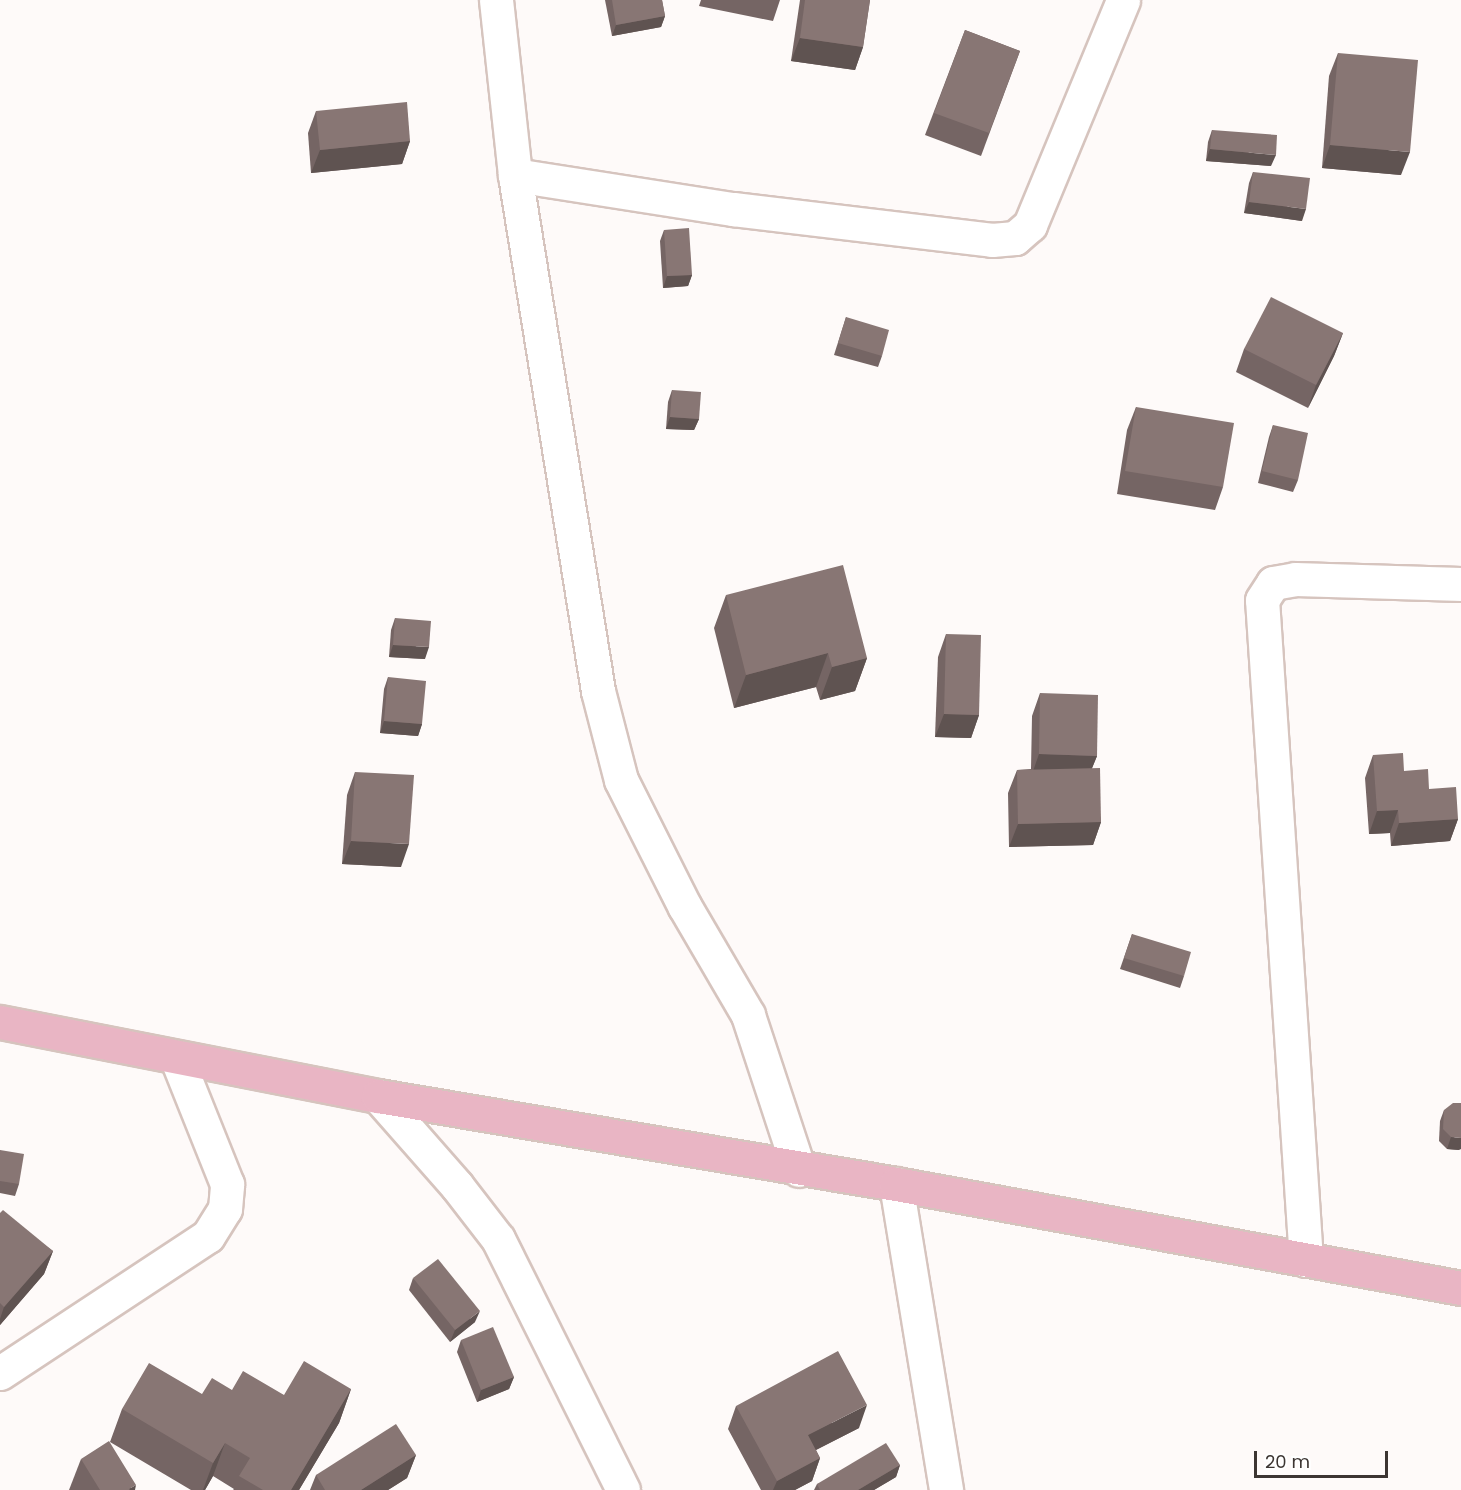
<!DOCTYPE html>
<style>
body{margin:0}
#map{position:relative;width:1461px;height:1490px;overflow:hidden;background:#fefaf9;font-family:Poppins,sans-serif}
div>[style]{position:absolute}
.roads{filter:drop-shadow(2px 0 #d6c4be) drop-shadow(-2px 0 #d6c4be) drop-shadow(0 2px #d6c4be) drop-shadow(0 -2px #d6c4be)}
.minor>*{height:33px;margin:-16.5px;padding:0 16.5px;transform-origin:16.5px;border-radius:16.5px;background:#fff}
.major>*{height:33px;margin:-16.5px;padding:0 16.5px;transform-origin:16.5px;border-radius:16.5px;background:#e9b5c4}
.wall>*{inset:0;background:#756564}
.shaded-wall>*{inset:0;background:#5f5351}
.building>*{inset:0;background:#887674}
span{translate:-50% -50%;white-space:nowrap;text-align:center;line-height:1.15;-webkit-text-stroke:6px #fff;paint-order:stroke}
.scale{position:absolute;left:1254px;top:1451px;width:134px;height:27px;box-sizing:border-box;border:3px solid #3c3532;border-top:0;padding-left:8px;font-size:18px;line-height:21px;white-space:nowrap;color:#3c3532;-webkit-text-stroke:4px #fff;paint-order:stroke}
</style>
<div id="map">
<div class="roads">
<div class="minor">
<div style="left:496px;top:0;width:176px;rotate:83.8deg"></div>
<div style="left:515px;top:175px;width:523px;rotate:80.86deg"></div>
<div style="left:598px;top:691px;width:92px;rotate:75.5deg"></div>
<div style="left:621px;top:780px;width:142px;rotate:63.3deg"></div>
<div style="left:685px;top:907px;width:125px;rotate:59.7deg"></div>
<div style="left:748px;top:1015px;width:163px;rotate:71.8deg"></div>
<div style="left:515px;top:175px;width:221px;rotate:8.9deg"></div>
<div style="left:733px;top:209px;width:261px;rotate:6.8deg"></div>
<div style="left:992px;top:240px;width:23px;rotate:-5deg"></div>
<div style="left:1015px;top:238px;width:20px;rotate:-41deg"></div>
<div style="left:1030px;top:225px;width:243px;rotate:-67.5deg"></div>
<div style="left:378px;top:1096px;width:120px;rotate:48.7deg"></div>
<div style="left:457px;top:1186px;width:67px;rotate:52.3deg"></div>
<div style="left:498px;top:1239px;width:280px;rotate:63.5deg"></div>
<div style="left:896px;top:1184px;width:310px;rotate:80.7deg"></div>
<div style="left:1306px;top:1260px;width:661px;rotate:-93.81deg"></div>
<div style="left:1262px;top:600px;width:20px;rotate:-57deg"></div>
<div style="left:1273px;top:583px;width:22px;rotate:-10deg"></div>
<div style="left:1295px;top:579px;width:166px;rotate:1.7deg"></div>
<div style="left:0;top:1373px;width:249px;rotate:-33.4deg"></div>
<div style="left:208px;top:1236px;width:32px;rotate:-58deg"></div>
<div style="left:225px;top:1209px;width:25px;rotate:-85deg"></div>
<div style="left:227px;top:1184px;width:135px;rotate:-111.8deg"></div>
</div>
<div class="major">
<div style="left:0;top:1022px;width:385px;rotate:11.1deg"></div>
<div style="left:378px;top:1096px;width:525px;rotate:9.64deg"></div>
<div style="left:896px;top:1184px;width:574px;rotate:10.43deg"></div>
</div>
</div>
<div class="wall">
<div style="clip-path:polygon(605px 0,662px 0,665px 16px,661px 27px,612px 36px)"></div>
<div style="clip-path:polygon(701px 0,780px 0,773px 21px,699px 6px)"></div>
<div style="clip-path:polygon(800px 0,870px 0,863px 47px,855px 70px,791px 61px)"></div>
<div style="clip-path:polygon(965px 30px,1020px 51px,981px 156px,925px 135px)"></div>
<div style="clip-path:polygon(1338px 53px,1401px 175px,1322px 168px,1329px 76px)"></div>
<div style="clip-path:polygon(316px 111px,410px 141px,402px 164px,311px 173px,308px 133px)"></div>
<div style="clip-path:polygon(1212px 130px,1271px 166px,1206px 161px,1208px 142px)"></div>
<div style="clip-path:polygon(1253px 172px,1302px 221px,1244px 213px,1249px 183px)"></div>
<div style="clip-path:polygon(664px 230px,692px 275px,688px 286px,663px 288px,660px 241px)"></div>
<div style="clip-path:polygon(846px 317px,882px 356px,878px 367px,834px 355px)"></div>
<div style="clip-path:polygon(1343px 333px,1334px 356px,1308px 408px,1236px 372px,1244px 349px)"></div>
<div style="clip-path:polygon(672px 390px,699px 419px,694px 430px,666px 429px,668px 402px)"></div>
<div style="clip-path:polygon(1136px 407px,1223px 487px,1215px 510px,1117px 494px,1127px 430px)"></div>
<div style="clip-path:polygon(1273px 425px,1298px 480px,1293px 492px,1258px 483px,1269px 437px)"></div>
<div style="clip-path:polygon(726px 595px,867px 658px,855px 691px,820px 700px,816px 687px,734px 708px,714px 628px)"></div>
<div style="clip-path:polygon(395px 618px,425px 659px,389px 657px,391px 630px)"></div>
<div style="clip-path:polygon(946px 634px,979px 715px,971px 738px,935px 737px,938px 657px)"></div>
<div style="clip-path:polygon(388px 677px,422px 724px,418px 736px,380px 733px,384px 689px)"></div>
<div style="clip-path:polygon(1040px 693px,1097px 756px,1092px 768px,1101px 822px,1093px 845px,1009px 847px,1008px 793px,1017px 770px,1031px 769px,1032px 716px)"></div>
<div style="clip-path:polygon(1373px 755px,1404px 771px,1429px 789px,1458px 819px,1450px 841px,1391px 846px,1390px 833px,1369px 834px,1365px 778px)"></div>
<div style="clip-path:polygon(355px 772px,401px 867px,342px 864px,347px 795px)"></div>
<div style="clip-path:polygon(1132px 934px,1184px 976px,1180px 988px,1120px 969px)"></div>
<div style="clip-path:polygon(1444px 1110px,1459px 1150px,1447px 1149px,1439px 1141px,1440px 1121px)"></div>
<div style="clip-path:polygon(0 1150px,19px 1184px,15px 1196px,0 1193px)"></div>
<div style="clip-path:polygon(0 1213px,53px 1251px,44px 1274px,0 1325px)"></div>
<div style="clip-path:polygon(413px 1278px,475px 1322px,450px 1342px,409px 1290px)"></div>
<div style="clip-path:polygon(461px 1340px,514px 1377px,509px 1389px,477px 1402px,457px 1352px)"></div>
<div style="clip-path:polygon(351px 1389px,339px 1423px,299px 1490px,233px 1490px,234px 1489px,213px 1476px,205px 1490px,191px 1490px,110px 1442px,122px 1409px,232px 1390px,284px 1395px)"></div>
<div style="clip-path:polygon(736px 1406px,859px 1428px,816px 1450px,820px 1458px,812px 1481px,795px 1490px,761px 1490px,728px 1429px)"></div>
<div style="clip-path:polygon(416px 1455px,407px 1478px,388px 1490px,310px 1490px,316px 1475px)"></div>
<div style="clip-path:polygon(81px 1459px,135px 1490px,69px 1490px)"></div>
<div style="clip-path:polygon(900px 1465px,896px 1477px,874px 1490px,814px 1490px,817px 1484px)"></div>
</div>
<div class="shaded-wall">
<div style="clip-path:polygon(665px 16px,661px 27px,612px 36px,616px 25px)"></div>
<div style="clip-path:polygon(800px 38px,863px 47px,855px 70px,791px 61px)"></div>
<div style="clip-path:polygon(410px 141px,402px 164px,311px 173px,320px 150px)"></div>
<div style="clip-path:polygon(1330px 145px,1410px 152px,1401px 175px,1322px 168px)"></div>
<div style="clip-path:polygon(1210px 149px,1276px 155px,1271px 166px,1206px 161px)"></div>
<div style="clip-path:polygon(1249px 202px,1306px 209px,1302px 221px,1244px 213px)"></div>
<div style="clip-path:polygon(692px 275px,688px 286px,663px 288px,667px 276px)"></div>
<div style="clip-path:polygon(1343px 333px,1334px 356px,1308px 408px,1316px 385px)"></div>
<div style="clip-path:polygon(670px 417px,699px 419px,694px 430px,666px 429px)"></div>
<div style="clip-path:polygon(393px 645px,429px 647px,425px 659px,389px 657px)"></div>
<div style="clip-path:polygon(828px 653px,816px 687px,734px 708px,746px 675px)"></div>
<div style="clip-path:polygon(867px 658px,855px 691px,820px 700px,832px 667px)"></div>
<div style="clip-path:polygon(944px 714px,979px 715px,971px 738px,935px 737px)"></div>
<div style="clip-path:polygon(384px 721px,422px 724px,418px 736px,380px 733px)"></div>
<div style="clip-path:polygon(1039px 754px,1097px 756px,1088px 778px,1031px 777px)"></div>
<div style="clip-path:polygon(1398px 810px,1390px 833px,1369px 834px,1377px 811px)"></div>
<div style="clip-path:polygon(1458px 819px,1450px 841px,1391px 846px,1399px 823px)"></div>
<div style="clip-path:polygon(1101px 822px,1093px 845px,1009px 847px,1018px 824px)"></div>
<div style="clip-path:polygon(351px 841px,409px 844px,401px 867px,342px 864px)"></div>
<div style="clip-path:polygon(1451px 1137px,1461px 1138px,1461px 1149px,1459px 1150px,1447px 1149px)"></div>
<div style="clip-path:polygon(53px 1251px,44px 1274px,0 1325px,0 1319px,4px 1307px)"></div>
<div style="clip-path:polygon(480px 1311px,475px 1322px,450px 1342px,455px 1330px)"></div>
<div style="clip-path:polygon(514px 1377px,509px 1389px,477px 1402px,481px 1390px)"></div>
<div style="clip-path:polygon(351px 1389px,339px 1423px,299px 1490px,291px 1490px)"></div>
<div style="clip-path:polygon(867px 1405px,859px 1428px,800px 1458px,808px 1435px)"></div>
<div style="clip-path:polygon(225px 1443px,213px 1476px,205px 1490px,203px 1490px,213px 1463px)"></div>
<div style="clip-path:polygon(416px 1455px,407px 1478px,388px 1490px,361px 1490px)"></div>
<div style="clip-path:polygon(820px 1458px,812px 1481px,795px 1490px,773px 1490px,777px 1481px)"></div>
<div style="clip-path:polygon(900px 1465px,896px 1477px,874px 1490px,858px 1490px)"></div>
<div style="clip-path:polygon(136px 1485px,135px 1490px,129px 1490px,129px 1489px)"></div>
</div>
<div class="building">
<div style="clip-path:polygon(612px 0,662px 0,665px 16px,616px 25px)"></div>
<div style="clip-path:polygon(805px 0,870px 0,863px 47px,800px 38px)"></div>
<div style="clip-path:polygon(965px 30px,1020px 51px,989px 133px,934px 113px)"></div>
<div style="clip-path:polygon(1338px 53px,1418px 60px,1410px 152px,1330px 145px)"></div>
<div style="clip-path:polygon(407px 102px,410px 141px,320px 150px,316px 111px)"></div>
<div style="clip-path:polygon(1212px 130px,1277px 135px,1276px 155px,1210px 149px)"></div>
<div style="clip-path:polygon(1253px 172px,1310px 178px,1306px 209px,1249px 202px)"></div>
<div style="clip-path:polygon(689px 228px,692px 275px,667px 276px,664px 230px)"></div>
<div style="clip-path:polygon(1271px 297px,1343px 333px,1316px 385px,1244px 349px)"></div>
<div style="clip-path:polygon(846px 317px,889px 330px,882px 356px,838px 343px)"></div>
<div style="clip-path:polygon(672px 390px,701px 392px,699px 419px,670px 417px)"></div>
<div style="clip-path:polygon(1136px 407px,1234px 423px,1223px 487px,1125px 471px)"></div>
<div style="clip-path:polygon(1273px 425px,1308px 433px,1298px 480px,1262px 471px)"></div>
<div style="clip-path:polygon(843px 565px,867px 658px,832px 667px,828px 653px,746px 675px,726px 595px)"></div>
<div style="clip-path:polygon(395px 618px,431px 621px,429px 647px,393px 645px)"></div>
<div style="clip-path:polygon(946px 634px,981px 635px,979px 715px,944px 714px)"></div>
<div style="clip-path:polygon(388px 677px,426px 681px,422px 724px,384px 721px)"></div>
<div style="clip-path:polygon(1040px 693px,1098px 695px,1097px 756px,1039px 754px)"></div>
<div style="clip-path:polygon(1403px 753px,1404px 771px,1428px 769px,1429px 789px,1456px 787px,1458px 819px,1399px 823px,1398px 810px,1377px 811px,1373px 755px)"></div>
<div style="clip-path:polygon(1100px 768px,1101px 822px,1018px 824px,1017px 770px)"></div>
<div style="clip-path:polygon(355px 772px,414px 775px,409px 844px,351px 841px)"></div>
<div style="clip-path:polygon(1132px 934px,1191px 952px,1184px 976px,1124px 958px)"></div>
<div style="clip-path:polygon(1453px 1103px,1461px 1103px,1461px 1138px,1451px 1137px,1443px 1129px,1444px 1110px)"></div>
<div style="clip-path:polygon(0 1150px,24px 1154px,19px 1184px,0 1181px)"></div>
<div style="clip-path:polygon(3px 1210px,53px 1251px,4px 1307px,0 1303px,0 1213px)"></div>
<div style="clip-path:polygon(438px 1259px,480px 1311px,455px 1330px,413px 1278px)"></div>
<div style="clip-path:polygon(493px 1327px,514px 1377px,481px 1390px,461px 1340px)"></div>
<div style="clip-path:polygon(838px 1351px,867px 1405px,808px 1435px,820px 1458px,777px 1481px,736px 1406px)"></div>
<div style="clip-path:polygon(304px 1361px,351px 1389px,291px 1490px,263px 1490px,239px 1476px,250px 1458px,225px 1443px,213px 1463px,122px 1409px,149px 1363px,202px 1394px,212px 1378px,232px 1390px,243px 1371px,284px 1395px)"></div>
<div style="clip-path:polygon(396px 1424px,416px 1455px,361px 1490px,325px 1490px,316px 1475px)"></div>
<div style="clip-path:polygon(109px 1441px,136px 1485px,129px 1489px,130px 1490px,100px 1490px,81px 1459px)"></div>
<div style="clip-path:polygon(886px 1443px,900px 1465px,858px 1490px,820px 1490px,817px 1484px)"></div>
</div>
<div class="scale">20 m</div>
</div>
